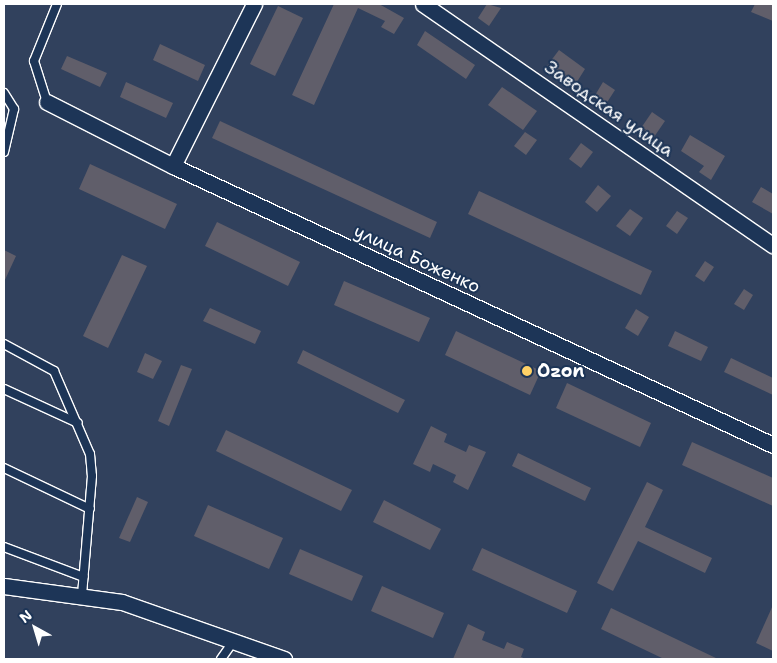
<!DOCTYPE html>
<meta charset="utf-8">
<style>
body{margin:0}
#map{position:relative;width:777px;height:663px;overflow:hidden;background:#31415d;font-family:"Shantell Sans",sans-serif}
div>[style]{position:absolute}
.building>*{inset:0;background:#605e6a}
.roads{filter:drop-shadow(1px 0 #fff) drop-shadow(-1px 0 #fff) drop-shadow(0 1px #fff) drop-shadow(0 -1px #fff)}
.lane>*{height:8px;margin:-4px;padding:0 4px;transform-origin:4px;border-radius:4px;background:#1d3557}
.street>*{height:15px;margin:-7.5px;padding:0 7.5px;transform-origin:7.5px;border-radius:7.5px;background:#1d3557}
.dots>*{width:14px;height:14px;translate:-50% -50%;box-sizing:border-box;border:2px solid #1d3557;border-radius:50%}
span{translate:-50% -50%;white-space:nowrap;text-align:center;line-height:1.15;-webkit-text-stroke:4px #1d3557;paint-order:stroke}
.street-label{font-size:18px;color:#fff}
.poi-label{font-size:18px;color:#fff;font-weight:700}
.left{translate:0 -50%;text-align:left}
.frame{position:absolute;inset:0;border:5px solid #fff;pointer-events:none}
.north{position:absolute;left:10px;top:603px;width:50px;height:50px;-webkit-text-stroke:4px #1d3557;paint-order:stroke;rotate:321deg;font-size:14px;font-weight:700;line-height:20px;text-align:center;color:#fff}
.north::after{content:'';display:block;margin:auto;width:18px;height:22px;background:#fff;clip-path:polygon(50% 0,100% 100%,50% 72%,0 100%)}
</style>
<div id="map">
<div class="building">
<div style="clip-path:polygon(334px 4px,379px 4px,404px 18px,394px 34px,381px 27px,385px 21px,358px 8px,314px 105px,292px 95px)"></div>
<div style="clip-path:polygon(487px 4px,501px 8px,489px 26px,478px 18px)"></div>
<div style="clip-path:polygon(755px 4px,773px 4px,773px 21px,751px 12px)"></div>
<div style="clip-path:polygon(278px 6px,303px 18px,275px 76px,250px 64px)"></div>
<div style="clip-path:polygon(425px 31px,475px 65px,466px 79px,417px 45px)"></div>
<div style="clip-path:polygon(160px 44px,205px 65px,198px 81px,153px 60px)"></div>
<div style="clip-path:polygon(559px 50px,585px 69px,575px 85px,547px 66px)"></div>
<div style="clip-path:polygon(67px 56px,107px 73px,100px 87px,61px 69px)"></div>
<div style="clip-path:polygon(126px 82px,173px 103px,166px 118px,120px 97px)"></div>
<div style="clip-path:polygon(603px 82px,615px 90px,606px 104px,594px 97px)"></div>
<div style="clip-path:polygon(502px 87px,537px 111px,523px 130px,488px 105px)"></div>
<div style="clip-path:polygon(652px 112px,665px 121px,654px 137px,641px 128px)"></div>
<div style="clip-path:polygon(220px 121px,437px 222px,430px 238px,212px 138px)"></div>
<div style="clip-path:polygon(525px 132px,537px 140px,526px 155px,514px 146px)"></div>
<div style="clip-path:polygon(690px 135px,725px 156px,711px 180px,699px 172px,704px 166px,681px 151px)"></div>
<div style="clip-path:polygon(581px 143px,593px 152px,581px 168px,569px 159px)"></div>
<div style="clip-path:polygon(90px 164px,177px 204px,165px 229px,79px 189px)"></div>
<div style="clip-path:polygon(598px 185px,611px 196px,597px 212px,585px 202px)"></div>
<div style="clip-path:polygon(761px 187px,773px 194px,773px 214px,752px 202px)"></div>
<div style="clip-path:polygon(479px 191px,652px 271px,641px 295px,468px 214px)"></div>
<div style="clip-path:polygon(630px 209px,643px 218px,630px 236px,616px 226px)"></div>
<div style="clip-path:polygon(677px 211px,688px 218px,677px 234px,666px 226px)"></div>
<div style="clip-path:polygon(217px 222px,300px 262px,288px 286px,205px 246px)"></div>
<div style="clip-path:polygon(4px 250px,16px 256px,4px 282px)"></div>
<div style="clip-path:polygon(122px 255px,147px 266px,108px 348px,83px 336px)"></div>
<div style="clip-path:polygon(705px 261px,714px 267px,704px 282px,695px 276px)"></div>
<div style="clip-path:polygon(344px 281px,430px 318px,419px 342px,334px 305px)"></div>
<div style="clip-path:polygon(744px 289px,753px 295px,744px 310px,734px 304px)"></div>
<div style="clip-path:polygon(210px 308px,261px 331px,255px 344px,203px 321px)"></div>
<div style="clip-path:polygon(636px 309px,649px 317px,638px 336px,625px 328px)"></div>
<div style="clip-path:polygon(456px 331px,541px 371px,530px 395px,445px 355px)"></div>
<div style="clip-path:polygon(675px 331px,708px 347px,701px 361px,668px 346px)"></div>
<div style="clip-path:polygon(303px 350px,405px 400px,398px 413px,297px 363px)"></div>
<div style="clip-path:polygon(145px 353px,162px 361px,153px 379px,137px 372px)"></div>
<div style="clip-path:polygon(731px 358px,773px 378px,773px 395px,724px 372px)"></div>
<div style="clip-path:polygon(181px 365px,192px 369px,169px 426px,158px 421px)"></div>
<div style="clip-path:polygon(567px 383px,651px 423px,640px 447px,556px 408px)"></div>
<div style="clip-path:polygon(431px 426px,447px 434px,444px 442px,466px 452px,469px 445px,486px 452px,468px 490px,453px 482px,456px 475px,433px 464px,430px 472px,413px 464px)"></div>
<div style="clip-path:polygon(226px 430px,352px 490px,341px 511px,216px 451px)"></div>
<div style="clip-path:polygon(692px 442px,773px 478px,773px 506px,682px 465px)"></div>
<div style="clip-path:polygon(518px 453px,591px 488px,585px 501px,512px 466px)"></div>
<div style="clip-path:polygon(647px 482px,663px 490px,645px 527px,712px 558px,705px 573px,638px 541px,613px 591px,597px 583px)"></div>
<div style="clip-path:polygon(137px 497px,148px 502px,130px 542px,119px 538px)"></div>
<div style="clip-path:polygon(384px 500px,441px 529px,430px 550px,373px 522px)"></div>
<div style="clip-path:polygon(208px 505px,283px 538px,269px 569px,194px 536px)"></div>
<div style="clip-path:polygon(482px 548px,577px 591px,567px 613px,472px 570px)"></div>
<div style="clip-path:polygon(300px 549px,363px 576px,352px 601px,289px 574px)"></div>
<div style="clip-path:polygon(382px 586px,444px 613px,433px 638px,371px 611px)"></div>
<div style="clip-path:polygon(773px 605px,773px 651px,756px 643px)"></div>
<div style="clip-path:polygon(611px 608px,718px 659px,664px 659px,601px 629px)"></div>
<div style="clip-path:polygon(468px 624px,485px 632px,482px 640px,504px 649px,507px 642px,524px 649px,521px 657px,526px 659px,453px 659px)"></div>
</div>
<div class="roads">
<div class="lane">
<div style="left:4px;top:93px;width:19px;rotate:58deg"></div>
<div style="left:14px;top:109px;width:44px;rotate:103.1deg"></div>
<div style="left:47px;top:102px;width:43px;rotate:-107.6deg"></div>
<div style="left:34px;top:61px;width:61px;rotate:-68deg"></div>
<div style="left:4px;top:344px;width:57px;rotate:28.4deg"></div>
<div style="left:54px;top:371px;width:90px;rotate:66.6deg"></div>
<div style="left:90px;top:454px;width:22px;rotate:85deg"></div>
<div style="left:92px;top:476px;width:119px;rotate:94.8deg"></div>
<div style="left:4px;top:389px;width:81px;rotate:24.7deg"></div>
<div style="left:4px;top:468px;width:95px;rotate:25.5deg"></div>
<div style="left:4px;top:547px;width:85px;rotate:20.6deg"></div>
<div style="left:221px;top:659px;width:19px;rotate:-55deg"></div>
</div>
<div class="street">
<div style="left:423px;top:4px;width:425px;rotate:34.6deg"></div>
<div style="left:47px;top:102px;width:141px;rotate:26.9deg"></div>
<div style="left:173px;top:166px;width:662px;rotate:24.94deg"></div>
<div style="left:173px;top:166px;width:181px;rotate:-63.4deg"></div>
<div style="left:4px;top:586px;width:119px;rotate:7.7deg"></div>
<div style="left:122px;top:602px;width:172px;rotate:19.4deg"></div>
</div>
</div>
<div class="dots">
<div style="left:527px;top:371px;background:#ffd166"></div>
</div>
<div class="street-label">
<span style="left:609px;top:109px;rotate:35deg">Заводская улица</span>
<span style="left:417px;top:259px;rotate:25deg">улица Боженко</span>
</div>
<div class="poi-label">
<span class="left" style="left:537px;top:371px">Ozon</span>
</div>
<div class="frame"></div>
<div class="north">N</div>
</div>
